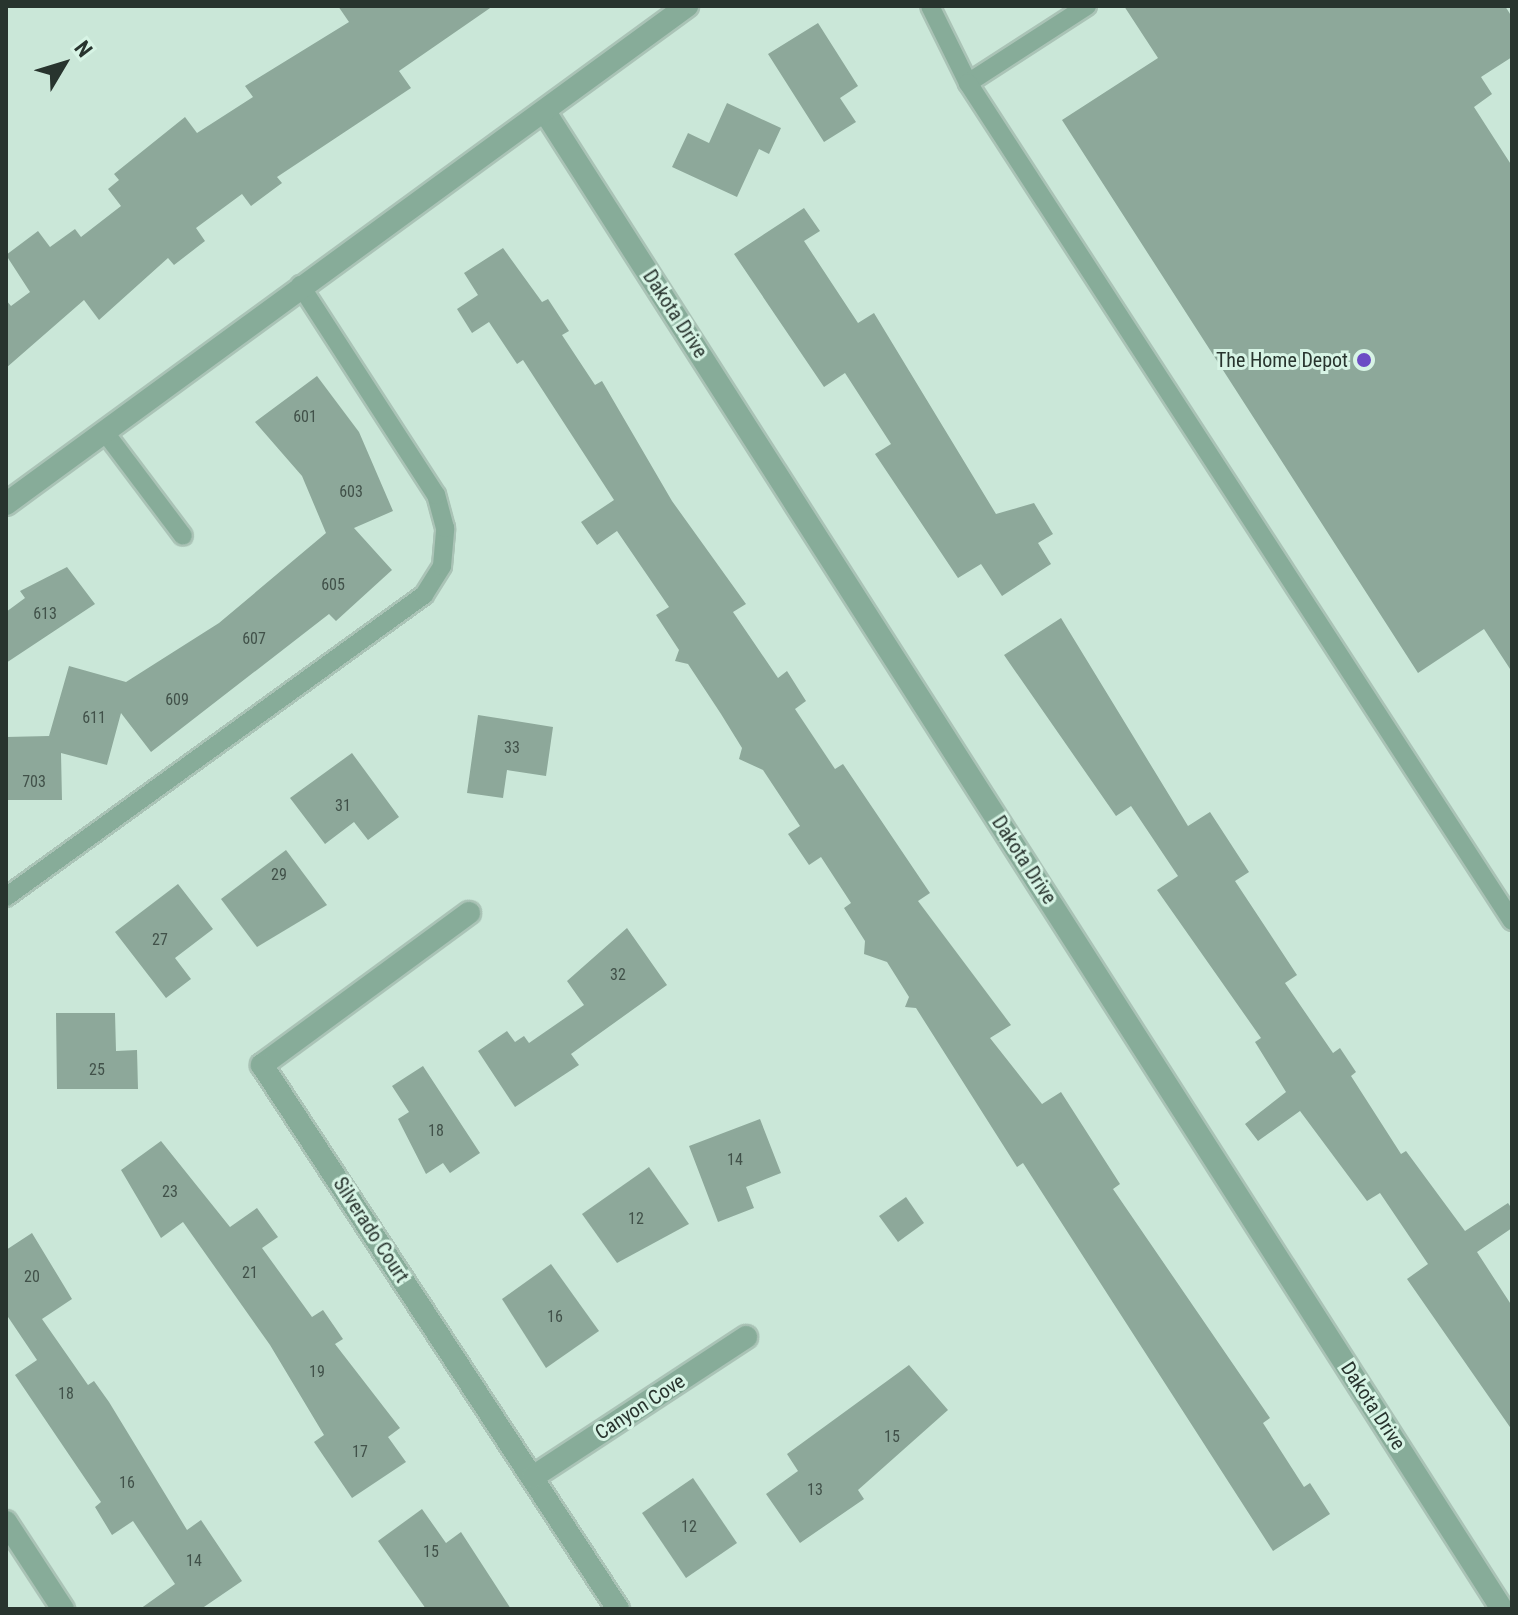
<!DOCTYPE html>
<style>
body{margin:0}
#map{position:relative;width:1518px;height:1615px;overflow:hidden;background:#cae7d8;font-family:"Roboto Condensed",sans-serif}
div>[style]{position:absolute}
.building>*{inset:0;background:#8da89a}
.roads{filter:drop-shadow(2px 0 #aac3b6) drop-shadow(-2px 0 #aac3b6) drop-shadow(0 2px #aac3b6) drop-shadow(0 -2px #aac3b6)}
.service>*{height:18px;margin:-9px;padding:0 9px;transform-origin:9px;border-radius:9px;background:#87ac99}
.minor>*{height:22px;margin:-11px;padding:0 11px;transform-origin:11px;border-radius:11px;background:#87ac99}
.dots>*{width:22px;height:22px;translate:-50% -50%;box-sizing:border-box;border:4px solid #d7f4e5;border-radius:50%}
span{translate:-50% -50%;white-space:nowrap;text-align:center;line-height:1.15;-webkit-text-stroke:6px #d7f4e5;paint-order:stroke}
.number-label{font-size:16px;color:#415149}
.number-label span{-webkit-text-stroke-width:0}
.street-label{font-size:20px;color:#28342e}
.poi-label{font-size:20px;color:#28342e}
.right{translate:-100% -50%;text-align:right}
.frame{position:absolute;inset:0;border:8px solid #28342e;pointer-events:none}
.north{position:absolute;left:24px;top:24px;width:80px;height:80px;-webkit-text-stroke:6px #d7f4e5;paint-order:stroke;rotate:52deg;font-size:22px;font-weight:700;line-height:32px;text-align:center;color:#28342e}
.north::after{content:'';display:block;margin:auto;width:28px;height:36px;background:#28342e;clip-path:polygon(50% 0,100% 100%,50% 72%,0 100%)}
</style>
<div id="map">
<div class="building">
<div style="clip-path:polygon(338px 6px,493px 6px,399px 71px,411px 88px,277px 177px,282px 183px,251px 206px,242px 194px,196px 228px,205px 241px,174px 265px,168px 258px,99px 320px,84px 300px,6px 368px,6px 300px,11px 306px,30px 292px,6px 255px,38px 231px,50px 247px,75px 229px,81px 237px,121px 206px,108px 189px,119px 180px,114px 174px,185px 117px,197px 133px,253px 97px,245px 86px,349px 22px)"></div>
<div style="clip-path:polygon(1124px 6px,1505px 6px,1512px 17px,1512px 57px,1481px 77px,1492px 94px,1474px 107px,1512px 166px,1512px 672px,1484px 629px,1418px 673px,1062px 120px,1158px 58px)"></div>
<div style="clip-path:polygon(818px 23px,858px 86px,840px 98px,856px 122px,824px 142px,768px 54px)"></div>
<div style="clip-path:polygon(727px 103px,781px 128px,769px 154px,759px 149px,737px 197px,672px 167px,688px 133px,709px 143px)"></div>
<div style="clip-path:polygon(804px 208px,820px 231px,804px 241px,858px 323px,874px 313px,996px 514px,1034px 503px,1053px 534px,1038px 543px,1051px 564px,1002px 596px,981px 564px,958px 578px,875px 454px,891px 444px,845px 373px,824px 387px,734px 254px)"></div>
<div style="clip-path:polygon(503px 248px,542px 302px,548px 299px,569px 331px,562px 335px,595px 385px,602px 381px,672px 501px,746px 604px,733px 612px,778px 678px,787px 671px,806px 701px,795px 709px,835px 769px,843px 764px,930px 893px,918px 901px,1011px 1025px,990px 1038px,1042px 1104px,1061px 1092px,1120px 1184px,1113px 1189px,1270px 1418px,1263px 1423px,1304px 1487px,1310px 1483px,1330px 1514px,1273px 1551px,1023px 1163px,1017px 1167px,916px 1008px,905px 1007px,909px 997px,887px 962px,864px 954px,865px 941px,844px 908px,851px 903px,821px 857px,809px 865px,788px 834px,800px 826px,763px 770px,739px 759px,742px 748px,721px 714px,688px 664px,675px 661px,679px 650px,656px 615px,669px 607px,617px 531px,597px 545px,581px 522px,614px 500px,523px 360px,517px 364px,489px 322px,472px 333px,457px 309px,478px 295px,464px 273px)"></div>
<div style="clip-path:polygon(317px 376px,359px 432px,393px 511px,354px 528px,392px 570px,336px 621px,329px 614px,151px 752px,121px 713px,107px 765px,61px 753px,62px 800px,6px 800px,6px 737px,49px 736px,69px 666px,126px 682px,219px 623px,326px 533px,302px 476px,255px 422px)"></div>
<div style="clip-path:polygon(67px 567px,95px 604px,6px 663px,6px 612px,25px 598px,20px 591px)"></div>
<div style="clip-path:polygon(1061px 618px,1188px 826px,1210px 812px,1249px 872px,1235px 881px,1297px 975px,1285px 983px,1333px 1053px,1340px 1048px,1356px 1072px,1351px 1076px,1401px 1154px,1406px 1151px,1465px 1231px,1508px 1203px,1512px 1209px,1512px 1228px,1477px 1252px,1512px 1306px,1512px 1430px,1407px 1279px,1428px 1264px,1380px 1193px,1367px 1201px,1300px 1111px,1258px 1141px,1245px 1124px,1286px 1092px,1255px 1042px,1261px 1038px,1157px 890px,1178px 876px,1131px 806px,1116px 816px,1004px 655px)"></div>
<div style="clip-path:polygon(478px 715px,553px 727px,546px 776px,507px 770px,503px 798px,467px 793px)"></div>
<div style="clip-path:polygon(352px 753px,399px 817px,368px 840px,354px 822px,325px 844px,290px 798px)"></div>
<div style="clip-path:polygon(286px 850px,327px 905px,257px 947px,221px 899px)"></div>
<div style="clip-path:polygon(178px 884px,213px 929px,175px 958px,191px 979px,166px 998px,115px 932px)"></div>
<div style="clip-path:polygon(627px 928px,667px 985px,571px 1054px,579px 1065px,515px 1107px,478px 1051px,507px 1031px,515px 1042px,524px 1036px,529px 1043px,584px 1005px,567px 981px)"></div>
<div style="clip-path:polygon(56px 1013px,115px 1013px,116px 1051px,137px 1050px,138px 1089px,57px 1089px)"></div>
<div style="clip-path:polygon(423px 1066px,480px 1153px,450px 1173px,443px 1163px,426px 1174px,398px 1119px,409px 1112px,392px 1086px)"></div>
<div style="clip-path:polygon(760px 1119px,781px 1173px,746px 1187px,754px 1208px,718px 1222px,689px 1146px)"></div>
<div style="clip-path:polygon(161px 1141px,230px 1227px,257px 1208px,278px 1237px,262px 1248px,312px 1317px,323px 1310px,343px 1339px,335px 1344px,400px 1428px,388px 1437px,406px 1462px,352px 1498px,314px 1442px,324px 1435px,270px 1345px,183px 1222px,161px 1238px,121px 1170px)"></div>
<div style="clip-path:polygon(649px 1167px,689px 1224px,617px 1263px,582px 1214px)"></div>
<div style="clip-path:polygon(906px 1197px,924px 1223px,898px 1242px,879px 1216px)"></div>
<div style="clip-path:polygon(32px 1233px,72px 1299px,42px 1319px,88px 1385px,94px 1381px,109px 1402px,187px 1530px,201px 1520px,242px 1581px,201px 1609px,140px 1609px,175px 1584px,133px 1521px,112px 1535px,95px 1507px,101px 1502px,15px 1375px,37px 1360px,6px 1314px,6px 1250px)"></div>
<div style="clip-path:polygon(551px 1264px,599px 1331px,546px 1368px,502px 1299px)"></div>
<div style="clip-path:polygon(909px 1365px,948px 1410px,858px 1490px,864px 1499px,800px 1543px,766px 1494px,798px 1471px,787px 1454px)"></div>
<div style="clip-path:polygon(693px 1478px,737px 1543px,686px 1578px,642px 1513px)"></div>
<div style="clip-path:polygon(422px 1509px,446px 1543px,461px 1532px,511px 1609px,426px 1609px,378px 1541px)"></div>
</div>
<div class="roads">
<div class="service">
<div style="left:930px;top:6px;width:86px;rotate:63.7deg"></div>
<div style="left:1087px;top:6px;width:142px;rotate:147.1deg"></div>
<div style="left:968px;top:83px;width:999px;rotate:57.01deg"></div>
<div style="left:104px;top:431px;width:131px;rotate:53deg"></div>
<div style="left:6px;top:897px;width:516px;rotate:-35.85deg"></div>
<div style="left:424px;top:595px;width:34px;rotate:-58deg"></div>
<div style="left:442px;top:566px;width:38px;rotate:-85deg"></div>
<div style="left:445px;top:528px;width:34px;rotate:-105deg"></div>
<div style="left:436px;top:495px;width:250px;rotate:-122.9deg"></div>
</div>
<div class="minor">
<div style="left:545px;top:112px;width:1777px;rotate:57.41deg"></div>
<div style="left:6px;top:504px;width:844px;rotate:-36.18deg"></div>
<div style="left:469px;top:913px;width:257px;rotate:143.7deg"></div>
<div style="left:262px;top:1065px;width:650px;rotate:56.8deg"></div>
<div style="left:533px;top:1477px;width:255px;rotate:-33.3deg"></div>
<div style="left:6px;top:1522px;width:104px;rotate:56.8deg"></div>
</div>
</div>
<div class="dots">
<div style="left:1364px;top:360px;background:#6c4cc5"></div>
</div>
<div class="number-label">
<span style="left:305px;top:417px">601</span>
<span style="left:351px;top:492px">603</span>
<span style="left:333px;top:585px">605</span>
<span style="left:45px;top:614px">613</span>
<span style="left:254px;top:639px">607</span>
<span style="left:177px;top:700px">609</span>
<span style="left:94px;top:718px">611</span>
<span style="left:512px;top:748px">33</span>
<span style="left:34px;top:782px">703</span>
<span style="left:343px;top:806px">31</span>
<span style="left:279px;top:875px">29</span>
<span style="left:160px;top:940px">27</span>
<span style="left:618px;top:975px">32</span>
<span style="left:97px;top:1070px">25</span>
<span style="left:436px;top:1131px">18</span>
<span style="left:735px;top:1160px">14</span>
<span style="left:170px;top:1192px">23</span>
<span style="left:636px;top:1219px">12</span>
<span style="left:250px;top:1273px">21</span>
<span style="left:32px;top:1277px">20</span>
<span style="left:555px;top:1317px">16</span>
<span style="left:317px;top:1372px">19</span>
<span style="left:66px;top:1394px">18</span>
<span style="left:892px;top:1437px">15</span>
<span style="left:360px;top:1452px">17</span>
<span style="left:127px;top:1483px">16</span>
<span style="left:815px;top:1490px">13</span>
<span style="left:689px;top:1527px">12</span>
<span style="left:431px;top:1552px">15</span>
<span style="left:194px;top:1561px">14</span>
</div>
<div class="street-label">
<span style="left:675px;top:314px;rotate:57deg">Dakota Drive</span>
<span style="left:1024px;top:860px;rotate:57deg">Dakota Drive</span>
<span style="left:371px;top:1230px;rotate:57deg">Silverado Court</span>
<span style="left:1373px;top:1406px;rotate:57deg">Dakota Drive</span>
<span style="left:640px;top:1407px;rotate:-33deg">Canyon Cove</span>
</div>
<div class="poi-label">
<span class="right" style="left:1348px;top:360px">The Home Depot</span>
</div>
<div class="frame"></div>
<div class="north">N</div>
</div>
